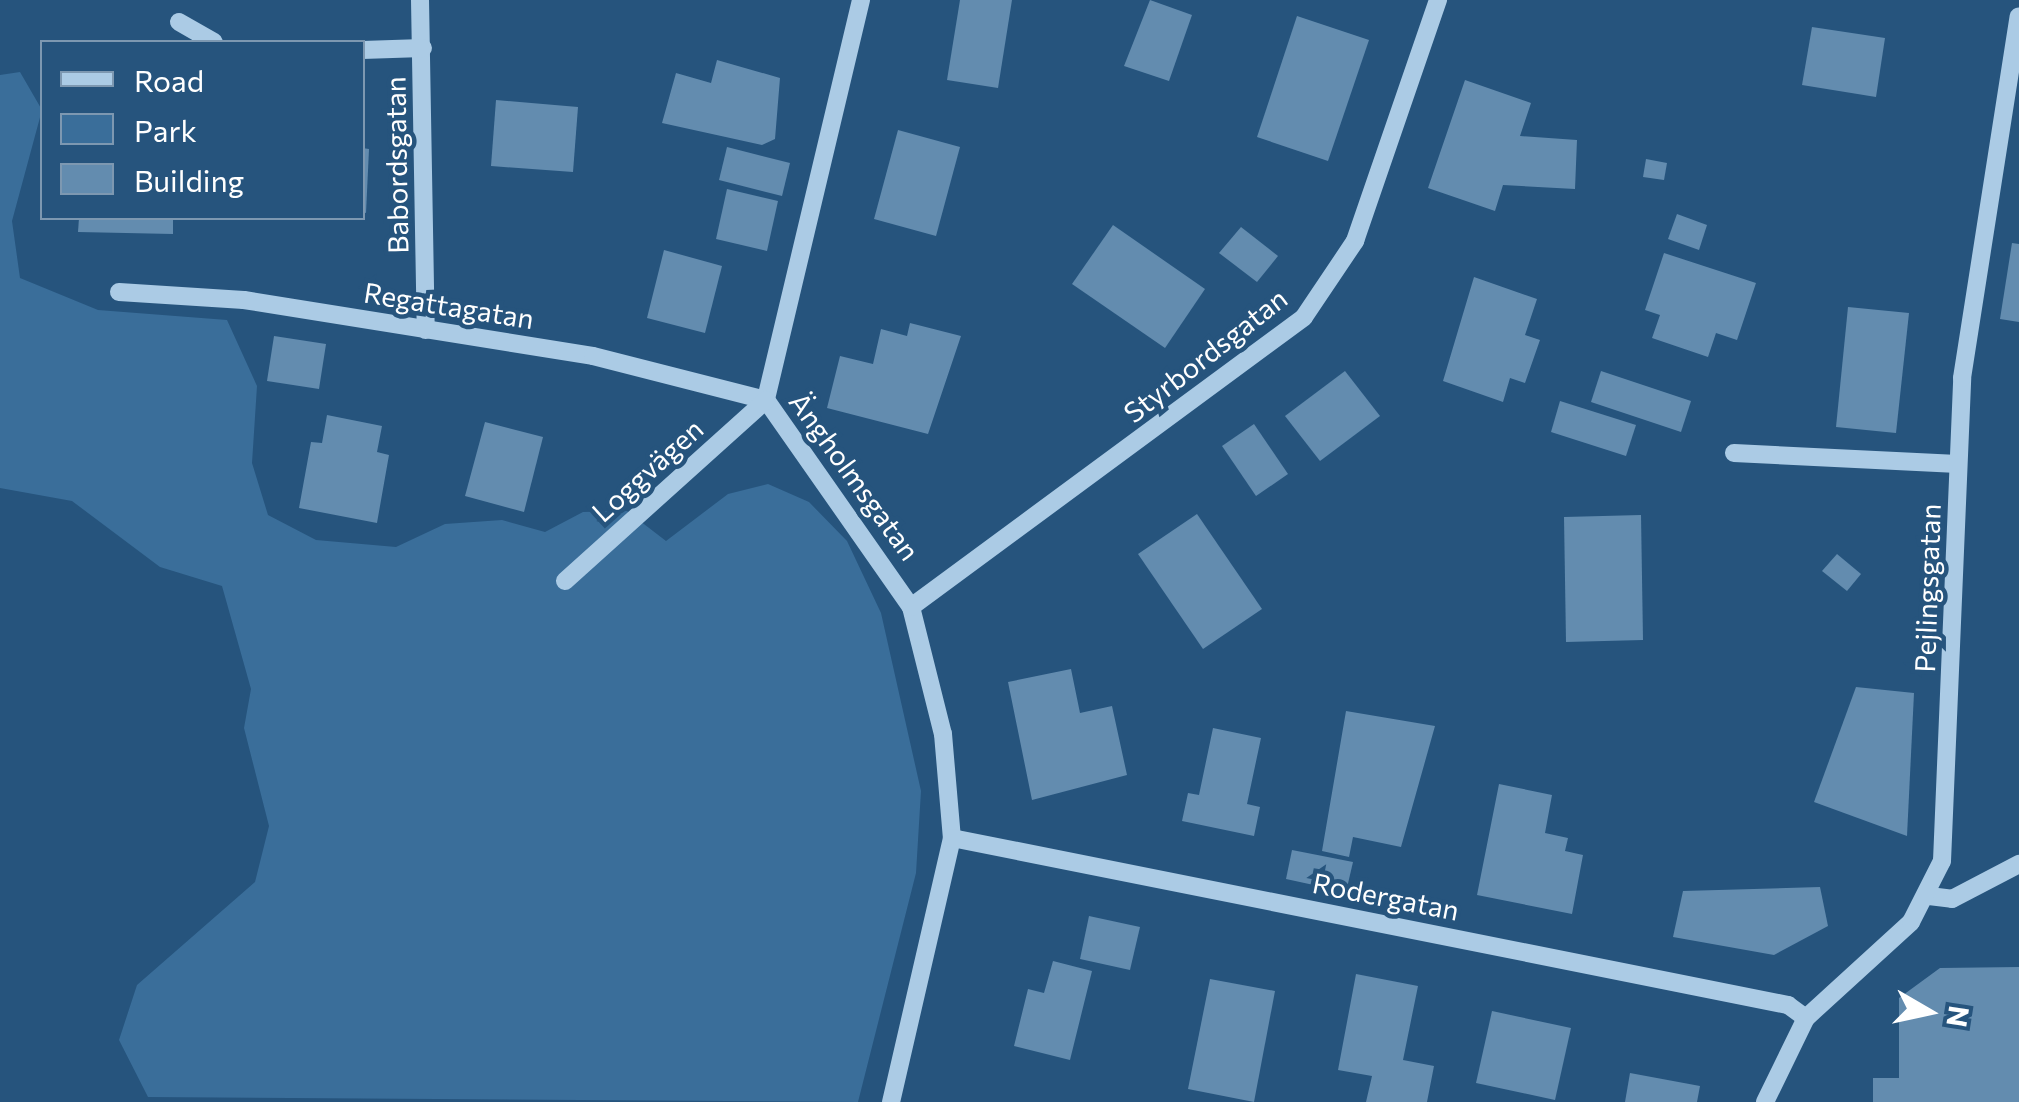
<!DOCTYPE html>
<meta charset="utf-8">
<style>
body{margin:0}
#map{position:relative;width:2019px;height:1102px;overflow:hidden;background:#26547d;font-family:Commissioner,sans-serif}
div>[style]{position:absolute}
.green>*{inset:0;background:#3a6e9a}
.building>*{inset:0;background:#638caf}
.minor>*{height:18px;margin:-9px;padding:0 9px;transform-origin:9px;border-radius:9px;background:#abcbe5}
span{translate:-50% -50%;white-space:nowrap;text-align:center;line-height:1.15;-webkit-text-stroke:9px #26547d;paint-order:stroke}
.street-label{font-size:28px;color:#fff}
.legend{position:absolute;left:40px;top:40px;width:325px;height:180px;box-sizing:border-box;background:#26547d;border:2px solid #7d98b1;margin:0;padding:12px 18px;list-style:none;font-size:30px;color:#fff}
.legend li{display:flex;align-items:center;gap:20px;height:50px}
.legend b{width:50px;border:2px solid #7d98b1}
.north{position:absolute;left:1879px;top:962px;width:100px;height:100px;-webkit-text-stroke:8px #26547d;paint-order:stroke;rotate:99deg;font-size:28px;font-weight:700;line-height:40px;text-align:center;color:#fff}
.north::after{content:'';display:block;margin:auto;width:35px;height:45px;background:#fff;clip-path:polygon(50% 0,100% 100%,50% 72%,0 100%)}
</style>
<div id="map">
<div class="green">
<div style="clip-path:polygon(20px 72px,42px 110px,12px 221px,20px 278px,98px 310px,227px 320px,257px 386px,252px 463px,268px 515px,316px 540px,396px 547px,445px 524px,502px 520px,545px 532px,583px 512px,627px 511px,666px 541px,728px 494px,768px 484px,809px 502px,847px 541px,881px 613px,921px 791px,916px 873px,858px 1102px,148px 1097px,119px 1040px,137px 985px,255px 882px,269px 826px,244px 728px,251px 689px,222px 586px,160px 567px,72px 501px,0 488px,0 75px)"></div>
</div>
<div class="building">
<div style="clip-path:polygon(960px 0,1012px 0,998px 88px,947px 80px)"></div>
<div style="clip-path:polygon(1150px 0,1192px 15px,1169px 81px,1124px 66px)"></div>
<div style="clip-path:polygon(1297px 16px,1369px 40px,1328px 161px,1257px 137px)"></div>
<div style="clip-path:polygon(1812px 27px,1885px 38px,1876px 97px,1802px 85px)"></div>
<div style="clip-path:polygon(717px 60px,780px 78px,775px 139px,762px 145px,662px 123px,676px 73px,711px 83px)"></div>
<div style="clip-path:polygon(1465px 80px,1531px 103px,1520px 136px,1577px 140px,1575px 189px,1503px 185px,1495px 211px,1428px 188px)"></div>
<div style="clip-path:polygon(496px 100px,578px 107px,573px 172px,491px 166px)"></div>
<div style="clip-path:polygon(898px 130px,960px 147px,936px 236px,874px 219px)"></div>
<div style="clip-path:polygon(727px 147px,790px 163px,782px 196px,719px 180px)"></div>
<div style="clip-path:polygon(362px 148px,369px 149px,366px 213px,362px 212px)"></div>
<div style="clip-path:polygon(1646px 159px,1667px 163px,1664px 180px,1643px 177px)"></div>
<div style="clip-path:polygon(727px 189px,778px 201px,767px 251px,716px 239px)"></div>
<div style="clip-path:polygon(1677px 214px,1707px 225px,1699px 250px,1668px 239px)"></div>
<div style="clip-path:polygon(79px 218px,173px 218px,173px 234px,78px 232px)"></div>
<div style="clip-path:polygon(1113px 225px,1205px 289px,1165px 348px,1072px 284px)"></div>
<div style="clip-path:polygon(1241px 227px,1278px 256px,1257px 282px,1219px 253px)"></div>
<div style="clip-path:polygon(2012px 243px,2019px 244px,2019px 322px,2000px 319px)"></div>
<div style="clip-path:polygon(664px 250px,722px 266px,705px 333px,647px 318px)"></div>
<div style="clip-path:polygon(1664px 253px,1756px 283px,1737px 340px,1716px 333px,1708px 357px,1652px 338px,1660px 315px,1645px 310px)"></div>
<div style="clip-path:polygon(1474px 277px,1537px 299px,1525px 335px,1540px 340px,1525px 383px,1510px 378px,1503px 402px,1443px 381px)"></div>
<div style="clip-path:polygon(1848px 307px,1909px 313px,1896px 433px,1836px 427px)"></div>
<div style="clip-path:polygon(910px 323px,961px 336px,928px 434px,827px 408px,840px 356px,873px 364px,881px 329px,907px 336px)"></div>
<div style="clip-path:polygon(274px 336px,326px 344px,319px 389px,267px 381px)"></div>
<div style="clip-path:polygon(1345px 371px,1380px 416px,1320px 461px,1285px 416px)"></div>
<div style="clip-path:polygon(1601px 371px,1691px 401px,1681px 432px,1591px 402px)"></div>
<div style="clip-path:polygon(1560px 401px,1636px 425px,1626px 456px,1551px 432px)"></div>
<div style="clip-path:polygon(327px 415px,382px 426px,377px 452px,389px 455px,377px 523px,299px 508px,311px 442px,322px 443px)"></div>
<div style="clip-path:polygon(485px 422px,543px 437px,524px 512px,465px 496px)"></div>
<div style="clip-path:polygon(1254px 424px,1288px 474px,1256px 496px,1222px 446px)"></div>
<div style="clip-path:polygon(1197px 514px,1262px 609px,1203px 649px,1138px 554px)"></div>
<div style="clip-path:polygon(1641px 515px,1643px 640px,1566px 642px,1564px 517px)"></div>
<div style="clip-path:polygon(1837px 554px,1861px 574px,1847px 591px,1822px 571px)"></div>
<div style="clip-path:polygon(1071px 669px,1080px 713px,1112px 706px,1127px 775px,1032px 800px,1008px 682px)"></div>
<div style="clip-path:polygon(1856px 687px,1914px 693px,1907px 836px,1814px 802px)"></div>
<div style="clip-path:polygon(1346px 711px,1435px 726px,1401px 847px,1353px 837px,1349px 857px,1322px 851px)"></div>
<div style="clip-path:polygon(1213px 728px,1261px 738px,1247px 804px,1260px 807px,1254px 836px,1182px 821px,1188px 793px,1199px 795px)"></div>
<div style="clip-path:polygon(1499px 784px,1552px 795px,1545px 833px,1568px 838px,1565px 851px,1583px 855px,1572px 914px,1477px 895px)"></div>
<div style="clip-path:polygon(1292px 850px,1353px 862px,1346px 892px,1286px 879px)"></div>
<div style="clip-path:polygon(1820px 887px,1828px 926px,1774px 955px,1673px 937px,1683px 891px)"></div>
<div style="clip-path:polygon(1089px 916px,1140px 927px,1130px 970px,1080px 959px)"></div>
<div style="clip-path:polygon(1053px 961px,1092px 971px,1070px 1060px,1014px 1046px,1028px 989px,1044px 993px)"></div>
<div style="clip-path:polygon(2019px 967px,2019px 1102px,1873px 1102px,1873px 1078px,1899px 1078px,1899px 998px,1940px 968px)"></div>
<div style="clip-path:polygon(1356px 974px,1418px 986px,1403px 1060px,1434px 1066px,1427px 1102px,1366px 1102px,1372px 1076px,1338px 1070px)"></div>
<div style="clip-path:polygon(1210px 979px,1275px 991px,1254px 1102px,1188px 1089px)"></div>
<div style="clip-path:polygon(1492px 1011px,1571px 1028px,1555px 1100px,1476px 1083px)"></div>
<div style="clip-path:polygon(1630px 1073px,1700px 1086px,1697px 1102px,1625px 1102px)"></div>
</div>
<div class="minor">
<div style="left:420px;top:0;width:330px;rotate:89deg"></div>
<div style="left:861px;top:0;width:411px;rotate:103.4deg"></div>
<div style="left:766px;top:400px;width:253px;rotate:55deg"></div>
<div style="left:911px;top:607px;width:131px;rotate:75.9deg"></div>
<div style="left:943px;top:734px;width:104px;rotate:85.1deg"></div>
<div style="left:952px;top:838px;width:271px;rotate:103deg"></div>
<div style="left:179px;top:22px;width:40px;rotate:29.7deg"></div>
<div style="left:362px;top:50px;width:61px;rotate:-1.9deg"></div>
<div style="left:119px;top:292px;width:125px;rotate:3.7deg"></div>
<div style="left:244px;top:300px;width:353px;rotate:9.1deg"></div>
<div style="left:593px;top:356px;width:179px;rotate:14.3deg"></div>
<div style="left:1734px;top:453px;width:224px;rotate:2.8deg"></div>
<div style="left:565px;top:581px;width:270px;rotate:-42deg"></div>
<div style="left:911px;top:607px;width:488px;rotate:-36.4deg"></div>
<div style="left:1304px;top:317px;width:92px;rotate:-56.1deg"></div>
<div style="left:1355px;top:241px;width:255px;rotate:-71deg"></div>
<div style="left:952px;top:838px;width:853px;rotate:11.3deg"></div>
<div style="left:1788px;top:1005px;width:22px;rotate:36deg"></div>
<div style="left:1929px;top:896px;width:23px;rotate:7deg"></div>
<div style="left:1952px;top:899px;width:76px;rotate:-27.6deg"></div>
<div style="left:1765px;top:1102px;width:93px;rotate:-64deg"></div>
<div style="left:1806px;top:1018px;width:142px;rotate:-42.4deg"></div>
<div style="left:1911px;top:922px;width:68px;rotate:-63.1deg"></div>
<div style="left:1942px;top:861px;width:483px;rotate:-87.6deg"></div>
<div style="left:1962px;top:378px;width:366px;rotate:-81.1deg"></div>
</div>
<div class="street-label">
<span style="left:396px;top:165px;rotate:-91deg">Babordsgatan</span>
<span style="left:449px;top:305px;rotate:9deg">Regattagatan</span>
<span style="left:1205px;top:355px;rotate:-38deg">Styrbordsgatan</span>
<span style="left:647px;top:470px;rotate:-42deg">Loggvägen</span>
<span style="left:855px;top:476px;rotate:54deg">Ängholmsgatan</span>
<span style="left:1927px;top:588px;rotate:-88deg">Pejlingsgatan</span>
<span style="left:1386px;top:896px;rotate:11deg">Rodergatan</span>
</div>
<ul class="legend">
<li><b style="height:12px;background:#abcbe5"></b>Road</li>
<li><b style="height:28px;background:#3a6e9a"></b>Park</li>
<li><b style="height:28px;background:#638caf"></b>Building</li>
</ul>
<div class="north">N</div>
</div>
